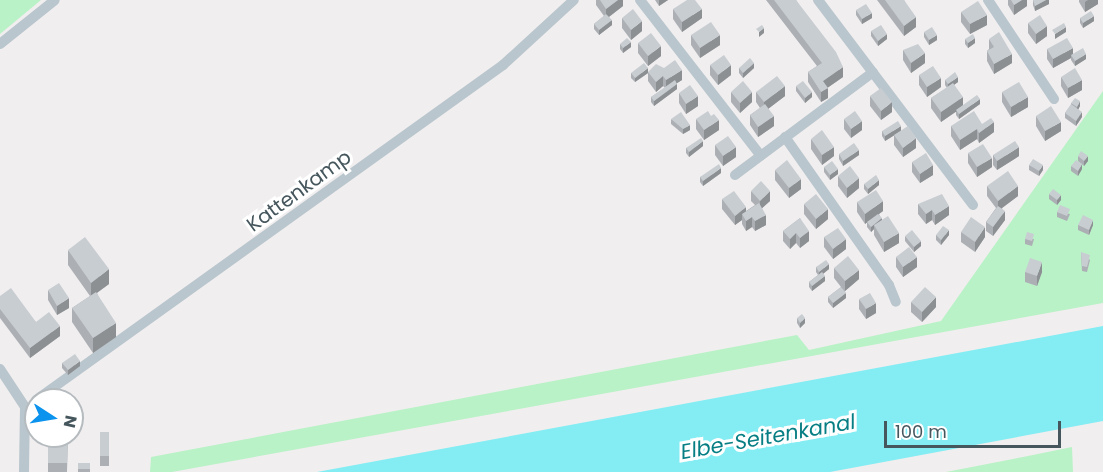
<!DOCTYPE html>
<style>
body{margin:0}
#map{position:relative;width:1103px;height:472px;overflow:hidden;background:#f1eeef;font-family:Poppins,sans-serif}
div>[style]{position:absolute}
.green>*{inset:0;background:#b9f2c6}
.water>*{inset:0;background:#83edf3}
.minor>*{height:10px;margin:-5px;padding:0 5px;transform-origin:5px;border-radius:5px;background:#b9c6cd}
.wall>*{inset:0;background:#acb0b5}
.shaded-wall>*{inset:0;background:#8c9093}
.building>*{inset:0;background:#c8cdd2}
span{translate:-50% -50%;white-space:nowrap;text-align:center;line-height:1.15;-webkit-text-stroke:6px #fff;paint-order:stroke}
.street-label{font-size:20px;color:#45565d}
.water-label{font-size:21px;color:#067e83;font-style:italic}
.north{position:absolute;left:24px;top:388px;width:60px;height:60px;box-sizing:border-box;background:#fff;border:2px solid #b5bbbe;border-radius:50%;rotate:102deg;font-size:16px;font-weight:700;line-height:24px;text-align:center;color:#45565d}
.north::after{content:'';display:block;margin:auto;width:21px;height:27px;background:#0b93ee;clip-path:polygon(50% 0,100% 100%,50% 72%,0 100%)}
.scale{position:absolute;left:884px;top:421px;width:177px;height:27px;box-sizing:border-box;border:3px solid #45565d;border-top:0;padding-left:8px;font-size:18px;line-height:21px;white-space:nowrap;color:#45565d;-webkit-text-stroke:4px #fff;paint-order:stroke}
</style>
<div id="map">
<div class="green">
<div style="clip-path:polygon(0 0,41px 0,0 34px)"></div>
<div style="clip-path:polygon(1103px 91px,1103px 303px,172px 472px,150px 472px,151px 457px,797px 335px,809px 350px,941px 321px)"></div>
<div style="clip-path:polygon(1072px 447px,1073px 472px,946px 472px,1023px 457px)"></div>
</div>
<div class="water">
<div style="clip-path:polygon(1103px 326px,1103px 421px,830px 472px,317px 472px)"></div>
</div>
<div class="minor">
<div style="left:640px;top:0;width:197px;rotate:52.2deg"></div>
<div style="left:818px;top:0;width:257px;rotate:52.9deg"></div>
<div style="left:988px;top:0;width:119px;rotate:56.3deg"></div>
<div style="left:0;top:44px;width:70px;rotate:-38.7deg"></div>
<div style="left:785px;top:137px;width:181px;rotate:54.9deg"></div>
<div style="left:889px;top:285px;width:18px;rotate:68deg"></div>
<div style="left:735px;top:175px;width:172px;rotate:-36.7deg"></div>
<div style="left:0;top:369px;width:45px;rotate:56.7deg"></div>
<div style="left:25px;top:407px;width:65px;rotate:90.9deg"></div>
<div style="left:36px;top:400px;width:575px;rotate:-35.65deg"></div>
<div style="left:503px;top:65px;width:96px;rotate:-42.5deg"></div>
</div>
<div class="wall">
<div style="clip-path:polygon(596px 0,623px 0,623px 6px,609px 17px,612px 25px,599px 35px,594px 29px,594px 24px,604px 16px,596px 5px)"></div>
<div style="clip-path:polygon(655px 0,668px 0,659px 6px)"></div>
<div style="clip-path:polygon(766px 0,796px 0,843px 77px,827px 88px,828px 98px,821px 102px,808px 82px,808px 72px,817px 66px)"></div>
<div style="clip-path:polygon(877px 0,904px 0,916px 27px,904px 36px)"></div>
<div style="clip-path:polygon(1008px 0,1027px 0,1027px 6px,1014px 15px,1008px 5px)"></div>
<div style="clip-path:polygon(1033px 0,1049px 0,1049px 4px,1035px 11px,1033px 5px)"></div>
<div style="clip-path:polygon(1079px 0,1098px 0,1098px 4px,1085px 12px,1079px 2px)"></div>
<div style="clip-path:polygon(673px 9px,702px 18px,682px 32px,673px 19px)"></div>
<div style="clip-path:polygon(856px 10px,872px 18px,862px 24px,856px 15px)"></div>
<div style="clip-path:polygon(961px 12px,987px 25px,970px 34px,961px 22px)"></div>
<div style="clip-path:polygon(622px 18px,642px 31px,631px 40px,622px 28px)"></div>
<div style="clip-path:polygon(1080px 18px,1094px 21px,1083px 28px,1080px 23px)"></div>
<div style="clip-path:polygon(1028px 23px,1047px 36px,1036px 44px,1028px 33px)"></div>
<div style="clip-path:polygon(871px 31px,887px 39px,878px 46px,871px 36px)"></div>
<div style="clip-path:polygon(924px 32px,937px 40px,929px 45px,924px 37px)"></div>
<div style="clip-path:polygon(691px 35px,720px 45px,700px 58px,691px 45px)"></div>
<div style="clip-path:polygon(965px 39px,975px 43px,968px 48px,965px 44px)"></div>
<div style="clip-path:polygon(989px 39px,1012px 63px,994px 74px,987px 61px,987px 51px,989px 49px)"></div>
<div style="clip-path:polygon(638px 43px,661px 56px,648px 66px,638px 53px)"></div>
<div style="clip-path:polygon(620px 44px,631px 47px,623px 53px,620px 49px)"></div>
<div style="clip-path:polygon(1047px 49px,1073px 55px,1086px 59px,1075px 66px,1071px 60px,1071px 58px,1053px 68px,1047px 59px)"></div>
<div style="clip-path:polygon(903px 50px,925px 63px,911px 73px,903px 60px)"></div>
<div style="clip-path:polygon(710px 65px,731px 75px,718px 85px,710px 75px)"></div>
<div style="clip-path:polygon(739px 68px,754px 68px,743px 78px,739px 73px)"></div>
<div style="clip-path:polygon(648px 72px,682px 80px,677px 83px,677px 89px,654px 106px,651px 102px,651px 97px,665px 88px,663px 86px,656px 92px,648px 81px)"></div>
<div style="clip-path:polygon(631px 73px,648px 73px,635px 82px,631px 78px)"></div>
<div style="clip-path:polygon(919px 75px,941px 87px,927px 97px,919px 85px)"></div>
<div style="clip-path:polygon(1061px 77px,1082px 90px,1068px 98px,1061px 86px)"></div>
<div style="clip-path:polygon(945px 80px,958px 82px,954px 85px,963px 105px,980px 104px,959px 119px,956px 115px,956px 111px,941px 122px,931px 108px,931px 98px,947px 88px,945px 85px)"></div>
<div style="clip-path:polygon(796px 86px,812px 97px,805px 103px,796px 91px)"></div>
<div style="clip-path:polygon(731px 92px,752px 102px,740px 113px,731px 102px)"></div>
<div style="clip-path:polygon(756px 92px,785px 96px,768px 109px,774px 126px,758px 137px,750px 125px,750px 115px,760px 108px,756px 102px)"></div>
<div style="clip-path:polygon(1002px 92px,1028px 107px,1011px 117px,1002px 102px)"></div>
<div style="clip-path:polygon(679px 93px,698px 106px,686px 114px,679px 103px)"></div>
<div style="clip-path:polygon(870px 96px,892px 112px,881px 120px,870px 106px)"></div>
<div style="clip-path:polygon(1071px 103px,1080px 106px,1078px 109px,1082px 117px,1076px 126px,1065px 118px,1065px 113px,1071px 105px)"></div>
<div style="clip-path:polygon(1036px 116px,1061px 131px,1045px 141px,1036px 126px)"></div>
<div style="clip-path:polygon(671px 119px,690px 130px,683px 134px,671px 124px)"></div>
<div style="clip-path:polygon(696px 119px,719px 130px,704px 140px,696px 129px)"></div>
<div style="clip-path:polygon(844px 119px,862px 130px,851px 138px,844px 129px)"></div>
<div style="clip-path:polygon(982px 124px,994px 132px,979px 143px,977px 139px,960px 150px,951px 136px,951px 126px)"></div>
<div style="clip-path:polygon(882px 131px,901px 131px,885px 141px,882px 136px)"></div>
<div style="clip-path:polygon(894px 135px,916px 148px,903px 157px,894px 145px)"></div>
<div style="clip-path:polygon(811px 139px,834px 156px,822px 165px,811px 149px)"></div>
<div style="clip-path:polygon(715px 145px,736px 157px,723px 166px,715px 155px)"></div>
<div style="clip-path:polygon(703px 146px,689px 157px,686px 153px,686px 148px)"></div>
<div style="clip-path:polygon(968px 153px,992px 167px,977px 177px,968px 163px)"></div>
<div style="clip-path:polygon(839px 154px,859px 155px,843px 166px,839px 159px)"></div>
<div style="clip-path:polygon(993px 155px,1019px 156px,997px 170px,993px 165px)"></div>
<div style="clip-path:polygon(1078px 156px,1088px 161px,1084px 166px,1078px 161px)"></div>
<div style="clip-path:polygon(912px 162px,933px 175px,920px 183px,912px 172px)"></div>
<div style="clip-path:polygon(1029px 165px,1043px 170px,1039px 176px,1029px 170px)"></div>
<div style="clip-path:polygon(1071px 166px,1082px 169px,1078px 176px,1071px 171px)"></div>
<div style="clip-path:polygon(824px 167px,838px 174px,830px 180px,824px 172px)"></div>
<div style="clip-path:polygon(775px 170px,801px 189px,789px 198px,775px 180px)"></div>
<div style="clip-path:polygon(721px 173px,703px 186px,700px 182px,700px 177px)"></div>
<div style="clip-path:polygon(838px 176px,859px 188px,847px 198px,838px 186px)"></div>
<div style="clip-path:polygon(864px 184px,879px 185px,868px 194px,864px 189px)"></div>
<div style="clip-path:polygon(987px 186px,1018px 196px,1002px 208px,1005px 220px,993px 236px,986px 231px,986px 222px,996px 208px,987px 196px)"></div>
<div style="clip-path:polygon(751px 191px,770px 201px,762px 208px,766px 225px,755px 231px,752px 227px,746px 231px,742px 224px,742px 220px,735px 225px,722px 209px,722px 199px,746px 211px,755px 205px,751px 201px)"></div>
<div style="clip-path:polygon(1049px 194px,1061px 200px,1057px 205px,1049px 199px)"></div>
<div style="clip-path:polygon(857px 202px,883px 211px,879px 214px,882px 220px,899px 243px,884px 252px,874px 235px,874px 229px,871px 232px,867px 227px,867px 222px,865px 224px,857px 212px)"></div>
<div style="clip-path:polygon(804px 204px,828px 219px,816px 229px,804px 214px)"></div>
<div style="clip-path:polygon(918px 204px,949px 215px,935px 225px,932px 220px,926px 224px,918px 214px)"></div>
<div style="clip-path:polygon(1057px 212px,1070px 214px,1067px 221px,1057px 217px)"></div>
<div style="clip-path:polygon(800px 218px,809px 241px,800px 248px,796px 243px,790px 249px,783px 241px,783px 231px)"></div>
<div style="clip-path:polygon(1078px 225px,1093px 225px,1089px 235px,1078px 230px)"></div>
<div style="clip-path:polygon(961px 232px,985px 237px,975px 252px,961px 242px)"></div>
<div style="clip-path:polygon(936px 235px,949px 235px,941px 245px,936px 240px)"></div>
<div style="clip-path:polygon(905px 236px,921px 246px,914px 252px,905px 241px)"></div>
<div style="clip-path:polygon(824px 237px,846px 249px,833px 259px,824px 247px)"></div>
<div style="clip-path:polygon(1025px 239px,1034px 239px,1032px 246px,1025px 244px)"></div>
<div style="clip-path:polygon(68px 250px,109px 284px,97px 293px,116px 337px,93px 353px,72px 322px,72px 308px,90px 296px,68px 265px)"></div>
<div style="clip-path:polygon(1081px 252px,1090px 260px,1087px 272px,1082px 271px)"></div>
<div style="clip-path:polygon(896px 257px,917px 267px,903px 277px,896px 267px)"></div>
<div style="clip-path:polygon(816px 267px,829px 269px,823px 274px,825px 281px,812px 291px,809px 287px,809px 282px,818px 275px,816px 272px)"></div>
<div style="clip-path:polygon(834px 268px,859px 279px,845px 291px,846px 298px,833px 308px,828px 302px,828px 297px,841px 287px,834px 278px)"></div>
<div style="clip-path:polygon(1025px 272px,1042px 272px,1037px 286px,1025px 282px)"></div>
<div style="clip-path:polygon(48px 290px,69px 308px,57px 315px,48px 300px)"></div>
<div style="clip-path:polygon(0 296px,36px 322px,60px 336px,30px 358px,0 318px)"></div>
<div style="clip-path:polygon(859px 299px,876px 313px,866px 319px,859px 309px)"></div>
<div style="clip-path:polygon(911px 302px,936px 307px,922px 322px,911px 312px)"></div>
<div style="clip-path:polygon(797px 318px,805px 323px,800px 328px,797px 323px)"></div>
<div style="clip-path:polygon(62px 363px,80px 366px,68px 375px,62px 368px)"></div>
<div style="clip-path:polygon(100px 432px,109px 432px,109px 466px,100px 466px)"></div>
<div style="clip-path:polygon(48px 436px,68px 436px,67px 472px,48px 472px)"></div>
<div style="clip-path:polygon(78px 463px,90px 463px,90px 472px,78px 472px)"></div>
</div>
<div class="shaded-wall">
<div style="clip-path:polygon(618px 0,623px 0,623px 6px,606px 19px,606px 9px)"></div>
<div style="clip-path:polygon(659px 0,668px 0,659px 6px)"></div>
<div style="clip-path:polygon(1022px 0,1027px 0,1027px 6px,1014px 15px,1014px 5px)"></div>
<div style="clip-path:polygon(1046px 0,1049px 0,1049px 4px,1035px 11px,1035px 6px)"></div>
<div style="clip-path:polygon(1088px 0,1098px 0,1098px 4px,1085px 12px,1085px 2px)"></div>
<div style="clip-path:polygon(702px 9px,702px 18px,682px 32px,682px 22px)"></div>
<div style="clip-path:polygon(872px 13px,872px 18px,862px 24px,862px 19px)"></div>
<div style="clip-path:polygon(987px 15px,987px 25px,970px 34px,970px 24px)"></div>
<div style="clip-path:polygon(1094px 16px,1094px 21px,1083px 28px,1083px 23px)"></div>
<div style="clip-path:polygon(916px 17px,916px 27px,904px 36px,904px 26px)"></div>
<div style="clip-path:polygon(612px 20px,612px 25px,599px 35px,599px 30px)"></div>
<div style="clip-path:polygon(642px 21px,642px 31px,631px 40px,631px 30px)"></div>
<div style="clip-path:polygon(1047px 26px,1047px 36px,1036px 44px,1036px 34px)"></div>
<div style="clip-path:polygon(1066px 27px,1066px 32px,1055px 39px,1055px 34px)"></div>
<div style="clip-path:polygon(764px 28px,764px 33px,759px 37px,759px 32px)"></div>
<div style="clip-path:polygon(887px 34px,887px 39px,878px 46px,878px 41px)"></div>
<div style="clip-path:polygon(720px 35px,720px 45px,700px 58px,700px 48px)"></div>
<div style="clip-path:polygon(937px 35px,937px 40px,929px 45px,929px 40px)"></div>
<div style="clip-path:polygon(975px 38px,975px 43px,968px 48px,968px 43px)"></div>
<div style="clip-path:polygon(631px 42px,631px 47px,623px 53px,623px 48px)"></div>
<div style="clip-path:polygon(661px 46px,661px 56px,648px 66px,648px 56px)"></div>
<div style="clip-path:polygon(1073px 48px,1073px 57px,1071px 55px,1071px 58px,1053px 68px,1053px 59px)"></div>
<div style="clip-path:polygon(925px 53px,925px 63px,911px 73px,911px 63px)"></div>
<div style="clip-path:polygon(1012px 54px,1012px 63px,994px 74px,994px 64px)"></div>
<div style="clip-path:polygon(1086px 54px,1086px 59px,1075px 66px,1075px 61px)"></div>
<div style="clip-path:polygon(754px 63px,754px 68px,743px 78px,743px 73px)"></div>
<div style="clip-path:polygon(731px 65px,731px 75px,718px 85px,718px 75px)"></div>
<div style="clip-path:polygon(843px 67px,843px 77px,823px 91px,823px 81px)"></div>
<div style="clip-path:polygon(648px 68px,648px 73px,635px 82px,635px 78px)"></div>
<div style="clip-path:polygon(682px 70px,682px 80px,666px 90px,666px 80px)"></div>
<div style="clip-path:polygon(663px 76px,663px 86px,656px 92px,656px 82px)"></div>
<div style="clip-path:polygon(958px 77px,958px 82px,948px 89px,948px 84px)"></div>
<div style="clip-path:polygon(941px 78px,941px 87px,927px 97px,927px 87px)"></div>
<div style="clip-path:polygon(1082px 80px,1082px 90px,1068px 98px,1068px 88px)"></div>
<div style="clip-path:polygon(677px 84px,677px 89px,654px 106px,654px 101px)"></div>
<div style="clip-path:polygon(785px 86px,785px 96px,764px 112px,764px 102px)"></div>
<div style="clip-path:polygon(828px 88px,828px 98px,821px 102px,821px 92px)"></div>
<div style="clip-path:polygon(752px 92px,752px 102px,740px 113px,740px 103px)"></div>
<div style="clip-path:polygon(812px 92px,812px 97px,805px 103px,805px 98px)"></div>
<div style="clip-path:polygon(698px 96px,698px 106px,686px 114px,686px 104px)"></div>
<div style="clip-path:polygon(963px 97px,963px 107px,941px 122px,941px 112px)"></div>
<div style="clip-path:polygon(1028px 97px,1028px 107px,1011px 117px,1011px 107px)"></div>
<div style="clip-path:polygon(980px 99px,980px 104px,959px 119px,959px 114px)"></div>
<div style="clip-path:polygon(1080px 101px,1080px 106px,1077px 112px,1077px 107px)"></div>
<div style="clip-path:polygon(892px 102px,892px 112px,881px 120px,881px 111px)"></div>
<div style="clip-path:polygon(1082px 112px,1082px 117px,1076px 126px,1076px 121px)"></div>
<div style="clip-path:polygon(774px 116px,774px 126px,758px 137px,758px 127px)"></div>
<div style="clip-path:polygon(719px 120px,719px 130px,704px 140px,704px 130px)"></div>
<div style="clip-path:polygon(862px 121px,862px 130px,851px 138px,851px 129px)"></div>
<div style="clip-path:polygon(994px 122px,994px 132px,979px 143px,979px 133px)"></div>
<div style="clip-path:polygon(1061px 122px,1061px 131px,1045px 141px,1045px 131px)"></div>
<div style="clip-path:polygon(690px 125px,690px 130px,683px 134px,683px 129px)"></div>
<div style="clip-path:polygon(901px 126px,901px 131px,885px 141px,885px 136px)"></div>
<div style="clip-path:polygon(977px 129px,977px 139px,960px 150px,960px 140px)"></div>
<div style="clip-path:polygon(916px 138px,916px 148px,903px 157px,903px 148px)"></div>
<div style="clip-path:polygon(703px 141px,703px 146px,689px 157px,689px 152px)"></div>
<div style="clip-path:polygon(736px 147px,736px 157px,723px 166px,723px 156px)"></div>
<div style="clip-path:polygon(834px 147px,834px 156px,822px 165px,822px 155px)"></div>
<div style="clip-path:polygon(1019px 147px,1019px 156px,997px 170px,997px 161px)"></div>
<div style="clip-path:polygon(859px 150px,859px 155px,843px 166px,843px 161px)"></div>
<div style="clip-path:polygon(1088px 156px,1088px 161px,1084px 166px,1084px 161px)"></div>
<div style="clip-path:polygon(992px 158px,992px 167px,977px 177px,977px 167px)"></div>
<div style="clip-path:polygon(1082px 164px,1082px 169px,1078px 176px,1078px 171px)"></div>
<div style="clip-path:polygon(933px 165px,933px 175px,920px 183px,920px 174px)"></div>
<div style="clip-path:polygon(1043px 165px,1043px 170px,1039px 176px,1039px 171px)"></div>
<div style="clip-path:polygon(721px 168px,721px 173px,703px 186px,703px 181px)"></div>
<div style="clip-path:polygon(838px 169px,838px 174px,830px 180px,830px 175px)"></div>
<div style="clip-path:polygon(859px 178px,859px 188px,847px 198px,847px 188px)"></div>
<div style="clip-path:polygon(801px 179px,801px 189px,789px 198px,789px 188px)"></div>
<div style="clip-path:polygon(879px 180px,879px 185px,868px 194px,868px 189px)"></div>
<div style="clip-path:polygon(1018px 186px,1018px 196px,998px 211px,998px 201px)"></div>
<div style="clip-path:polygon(770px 191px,770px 201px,760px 210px,760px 201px)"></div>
<div style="clip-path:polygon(1061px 195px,1061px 200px,1057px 205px,1057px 200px)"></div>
<div style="clip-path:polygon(883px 201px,883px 211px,865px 224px,865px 214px)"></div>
<div style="clip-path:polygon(949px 206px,949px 215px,935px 225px,935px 215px)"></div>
<div style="clip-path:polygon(746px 207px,746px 217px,742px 214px,742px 220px,735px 225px,735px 216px)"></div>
<div style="clip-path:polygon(828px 209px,828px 219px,816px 229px,816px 219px)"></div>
<div style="clip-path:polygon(932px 210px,932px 220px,926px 224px,926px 214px)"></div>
<div style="clip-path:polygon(1005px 211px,1005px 220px,993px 236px,993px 227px)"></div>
<div style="clip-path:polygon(766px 215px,766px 225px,755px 231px,755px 221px)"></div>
<div style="clip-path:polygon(752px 217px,752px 227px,746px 231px,746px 221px)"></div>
<div style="clip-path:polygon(882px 218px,882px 223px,874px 225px,874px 229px,871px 232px,871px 227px)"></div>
<div style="clip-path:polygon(1093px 220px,1093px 225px,1089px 235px,1089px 230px)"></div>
<div style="clip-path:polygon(985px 227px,985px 237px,975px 252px,975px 242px)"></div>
<div style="clip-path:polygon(949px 230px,949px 235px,941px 245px,941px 240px)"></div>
<div style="clip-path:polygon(809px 231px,809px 241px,800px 248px,800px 238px)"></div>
<div style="clip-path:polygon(796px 233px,796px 243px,790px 249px,790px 239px)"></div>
<div style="clip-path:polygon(899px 233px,899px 243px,884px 252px,884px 242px)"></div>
<div style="clip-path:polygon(846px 239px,846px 249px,833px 259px,833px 249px)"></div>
<div style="clip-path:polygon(921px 241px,921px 246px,914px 252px,914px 247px)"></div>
<div style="clip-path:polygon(917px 257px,917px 267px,903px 277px,903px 267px)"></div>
<div style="clip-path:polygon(1042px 262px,1042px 272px,1037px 286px,1037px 276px)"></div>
<div style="clip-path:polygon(829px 264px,829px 269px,819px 277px,819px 272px)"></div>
<div style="clip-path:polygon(109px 269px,109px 284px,91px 297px,91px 283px)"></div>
<div style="clip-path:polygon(859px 270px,859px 279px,845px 291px,845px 281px)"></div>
<div style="clip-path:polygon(825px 276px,825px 281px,812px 291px,812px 286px)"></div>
<div style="clip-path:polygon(846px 293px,846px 298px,833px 308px,833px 303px)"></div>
<div style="clip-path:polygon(936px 297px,936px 307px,922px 322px,922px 312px)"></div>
<div style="clip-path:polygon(69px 298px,69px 308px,57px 315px,57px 306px)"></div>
<div style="clip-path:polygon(876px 303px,876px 313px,866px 319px,866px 309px)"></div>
<div style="clip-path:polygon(805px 318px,805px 323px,800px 328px,800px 323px)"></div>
<div style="clip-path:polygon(116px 323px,116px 337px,93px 353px,93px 338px)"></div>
<div style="clip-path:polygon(60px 326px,60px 336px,30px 358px,30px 348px)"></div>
<div style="clip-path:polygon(80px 361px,80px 366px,68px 375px,68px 370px)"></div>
</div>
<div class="building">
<div style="clip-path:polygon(600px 0,618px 0,606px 9px)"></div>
<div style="clip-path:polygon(687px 0,695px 0,702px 9px,682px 22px,673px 9px)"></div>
<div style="clip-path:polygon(774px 0,796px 0,836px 52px,843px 67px,823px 81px,828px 88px,821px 92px,808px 72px,822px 63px)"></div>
<div style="clip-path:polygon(885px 0,904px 0,916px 17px,904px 26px)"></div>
<div style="clip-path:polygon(1011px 0,1022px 0,1014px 5px)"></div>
<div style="clip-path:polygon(1033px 0,1046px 0,1035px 6px)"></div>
<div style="clip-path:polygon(978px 1px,987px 15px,970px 24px,961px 12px)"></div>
<div style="clip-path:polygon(866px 4px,872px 13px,862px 19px,856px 10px)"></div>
<div style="clip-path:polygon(633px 9px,642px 21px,631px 30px,622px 18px)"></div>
<div style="clip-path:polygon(1091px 11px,1094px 16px,1083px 23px,1080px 18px)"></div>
<div style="clip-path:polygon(606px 14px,612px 20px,599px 30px,594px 24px)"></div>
<div style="clip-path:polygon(1040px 15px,1047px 26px,1036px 34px,1028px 23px)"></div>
<div style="clip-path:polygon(711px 22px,720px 35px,700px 48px,691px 35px)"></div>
<div style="clip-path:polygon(1064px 23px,1066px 27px,1055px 34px,1052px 30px)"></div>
<div style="clip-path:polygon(762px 25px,764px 28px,759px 32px,756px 29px)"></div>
<div style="clip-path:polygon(881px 25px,887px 34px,878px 41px,871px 31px)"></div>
<div style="clip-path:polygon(932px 27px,937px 35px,929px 40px,924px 32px)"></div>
<div style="clip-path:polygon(999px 32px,1012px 54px,994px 64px,987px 51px,994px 47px,989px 39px)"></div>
<div style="clip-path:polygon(651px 33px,661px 46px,648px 56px,638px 43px)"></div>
<div style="clip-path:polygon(973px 34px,975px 38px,968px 43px,965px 39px)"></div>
<div style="clip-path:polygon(627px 38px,631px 42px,623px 48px,620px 44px)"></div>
<div style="clip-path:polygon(1067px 38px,1073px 48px,1053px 59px,1047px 49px)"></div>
<div style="clip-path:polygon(918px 44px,925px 53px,911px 63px,903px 50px)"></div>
<div style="clip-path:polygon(1083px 48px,1086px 54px,1075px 61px,1071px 55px)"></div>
<div style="clip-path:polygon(724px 55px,731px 65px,718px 75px,710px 65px)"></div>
<div style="clip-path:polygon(750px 58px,754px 63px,743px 73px,739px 68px)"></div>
<div style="clip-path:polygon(675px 60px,682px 70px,666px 80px,663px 76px,656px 82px,648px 72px,656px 64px,664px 68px)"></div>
<div style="clip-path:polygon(644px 63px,648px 68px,635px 78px,631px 73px)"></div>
<div style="clip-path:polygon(933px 66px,941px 78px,927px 87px,919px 75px)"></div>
<div style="clip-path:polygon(1075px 68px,1082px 80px,1068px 88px,1061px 77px)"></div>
<div style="clip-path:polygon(955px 72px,958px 77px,948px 84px,945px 80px)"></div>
<div style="clip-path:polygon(777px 76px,785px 86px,764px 102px,756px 92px)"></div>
<div style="clip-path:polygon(675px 80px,677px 84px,654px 101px,651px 97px)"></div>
<div style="clip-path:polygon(743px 81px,752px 92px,740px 103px,731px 92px)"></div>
<div style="clip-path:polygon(803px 81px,812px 92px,805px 98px,796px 86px)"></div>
<div style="clip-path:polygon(1019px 82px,1028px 97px,1011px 107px,1002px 92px)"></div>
<div style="clip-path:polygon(953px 83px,963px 97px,941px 112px,931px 98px)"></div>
<div style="clip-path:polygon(690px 85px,698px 96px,686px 104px,679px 93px)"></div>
<div style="clip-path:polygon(881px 88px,892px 102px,881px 111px,870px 96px)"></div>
<div style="clip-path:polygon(977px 95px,980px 99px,959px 114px,956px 110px)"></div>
<div style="clip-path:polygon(1075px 98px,1080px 101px,1077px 107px,1071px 103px)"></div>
<div style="clip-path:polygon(765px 104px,774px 116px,758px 127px,750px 115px)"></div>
<div style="clip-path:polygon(1071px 104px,1082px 112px,1076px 121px,1065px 113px)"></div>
<div style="clip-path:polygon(1051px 106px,1061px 122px,1045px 131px,1036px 116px)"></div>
<div style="clip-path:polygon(708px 111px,711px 116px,714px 114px,719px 120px,704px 130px,696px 119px)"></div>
<div style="clip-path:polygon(855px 111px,862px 121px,851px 129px,844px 119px)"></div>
<div style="clip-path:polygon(974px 111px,982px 124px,991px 118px,994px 122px,979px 133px,977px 129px,960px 140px,951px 126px)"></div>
<div style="clip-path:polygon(681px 112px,690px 125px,683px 129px,671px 119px)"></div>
<div style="clip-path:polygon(898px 121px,901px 126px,885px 136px,882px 131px)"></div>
<div style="clip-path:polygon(908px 126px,916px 138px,903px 148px,894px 135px)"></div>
<div style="clip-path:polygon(822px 130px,834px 147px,822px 155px,811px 139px)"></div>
<div style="clip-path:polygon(728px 136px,736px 147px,723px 156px,715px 145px)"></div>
<div style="clip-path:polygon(701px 138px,703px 141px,689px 152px,686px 148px)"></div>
<div style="clip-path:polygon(1015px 141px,1019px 147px,997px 161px,993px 155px)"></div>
<div style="clip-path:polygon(854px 143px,859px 150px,843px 161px,839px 154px)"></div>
<div style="clip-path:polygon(983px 144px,992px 158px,977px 167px,968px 153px)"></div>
<div style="clip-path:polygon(1081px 151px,1088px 156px,1084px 161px,1078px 156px)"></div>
<div style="clip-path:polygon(926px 153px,933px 165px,920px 174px,912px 162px)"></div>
<div style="clip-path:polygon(1033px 159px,1043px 165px,1039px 171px,1029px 165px)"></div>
<div style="clip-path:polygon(787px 160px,801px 179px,789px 188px,775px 170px)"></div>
<div style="clip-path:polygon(1076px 160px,1082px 164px,1078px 171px,1071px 166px)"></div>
<div style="clip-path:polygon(832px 161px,838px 169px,830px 175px,824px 167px)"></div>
<div style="clip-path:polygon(719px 164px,721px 168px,703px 181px,700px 177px)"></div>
<div style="clip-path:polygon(850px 166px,859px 178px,847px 188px,838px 176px)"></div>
<div style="clip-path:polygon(1008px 171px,1018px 186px,998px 201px,987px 186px)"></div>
<div style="clip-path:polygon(876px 175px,879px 180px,868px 189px,864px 184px)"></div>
<div style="clip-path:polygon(761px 181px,770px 191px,760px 201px,751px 191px)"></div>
<div style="clip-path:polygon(1053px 189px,1061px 195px,1057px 200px,1049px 194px)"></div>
<div style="clip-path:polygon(876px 190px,883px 201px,865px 214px,857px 202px)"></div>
<div style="clip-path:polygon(734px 191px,746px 207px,735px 216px,722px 199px)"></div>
<div style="clip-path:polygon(816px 194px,828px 209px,816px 219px,804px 204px)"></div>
<div style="clip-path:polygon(942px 194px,949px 206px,935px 215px,932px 210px,926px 214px,918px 204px)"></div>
<div style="clip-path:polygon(759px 203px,766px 215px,755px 221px,752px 217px,746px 221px,742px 214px)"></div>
<div style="clip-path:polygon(1060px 205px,1070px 209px,1067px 216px,1057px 212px)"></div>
<div style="clip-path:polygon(998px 206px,1005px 211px,993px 227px,986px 222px)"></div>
<div style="clip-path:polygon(878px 214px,882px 218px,871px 227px,867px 222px)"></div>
<div style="clip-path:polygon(1083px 215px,1093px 220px,1089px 230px,1078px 225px)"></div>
<div style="clip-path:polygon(888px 216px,899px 233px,884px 242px,874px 225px)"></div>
<div style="clip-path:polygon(971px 217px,985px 227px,975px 242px,961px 232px)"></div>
<div style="clip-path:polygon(800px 218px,809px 231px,800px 238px,796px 233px,790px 239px,783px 231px)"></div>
<div style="clip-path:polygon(943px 226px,949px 230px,941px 240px,936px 235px)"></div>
<div style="clip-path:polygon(838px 228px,846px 239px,833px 249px,824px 237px)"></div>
<div style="clip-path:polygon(912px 230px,921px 241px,914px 247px,905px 236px)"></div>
<div style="clip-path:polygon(1027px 232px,1034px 234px,1032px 241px,1025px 239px)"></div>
<div style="clip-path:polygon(85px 237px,109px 269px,91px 283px,68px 250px)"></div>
<div style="clip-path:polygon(909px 247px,917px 257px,903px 267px,896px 257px)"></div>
<div style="clip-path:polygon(1081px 252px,1090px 255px,1087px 267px,1082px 266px)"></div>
<div style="clip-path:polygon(848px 256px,859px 270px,845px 281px,834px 268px)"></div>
<div style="clip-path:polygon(1030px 258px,1042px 262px,1037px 276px,1025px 272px)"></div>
<div style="clip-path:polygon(826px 260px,829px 264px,819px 272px,816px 267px)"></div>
<div style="clip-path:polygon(822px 272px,825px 276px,812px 286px,809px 282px)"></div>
<div style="clip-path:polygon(59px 283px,69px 298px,57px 306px,48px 290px)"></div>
<div style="clip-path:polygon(841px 287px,846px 293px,833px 303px,828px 297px)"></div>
<div style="clip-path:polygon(925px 287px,936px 297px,922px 312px,911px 302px)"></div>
<div style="clip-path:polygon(11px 288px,36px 322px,49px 312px,60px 326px,30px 348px,0 309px,0 296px)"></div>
<div style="clip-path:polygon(96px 292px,116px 323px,93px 338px,72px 308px)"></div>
<div style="clip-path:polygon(870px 293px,876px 303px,866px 309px,859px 299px)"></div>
<div style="clip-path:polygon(802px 314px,805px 318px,800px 323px,797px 318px)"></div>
<div style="clip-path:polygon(75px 354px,80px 361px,68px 370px,62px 363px)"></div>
<div style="clip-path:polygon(100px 432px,109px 432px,109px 456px,100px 456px)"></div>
<div style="clip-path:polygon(48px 436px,68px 436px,67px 463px,48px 463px)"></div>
<div style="clip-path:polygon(78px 463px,90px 463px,90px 469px,78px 469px)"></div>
</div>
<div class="street-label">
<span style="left:299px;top:191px;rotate:-36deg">Kattenkamp</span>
</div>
<div class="water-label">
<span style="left:768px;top:437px;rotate:-10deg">Elbe-Seitenkanal</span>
</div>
<div class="north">N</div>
<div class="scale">100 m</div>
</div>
